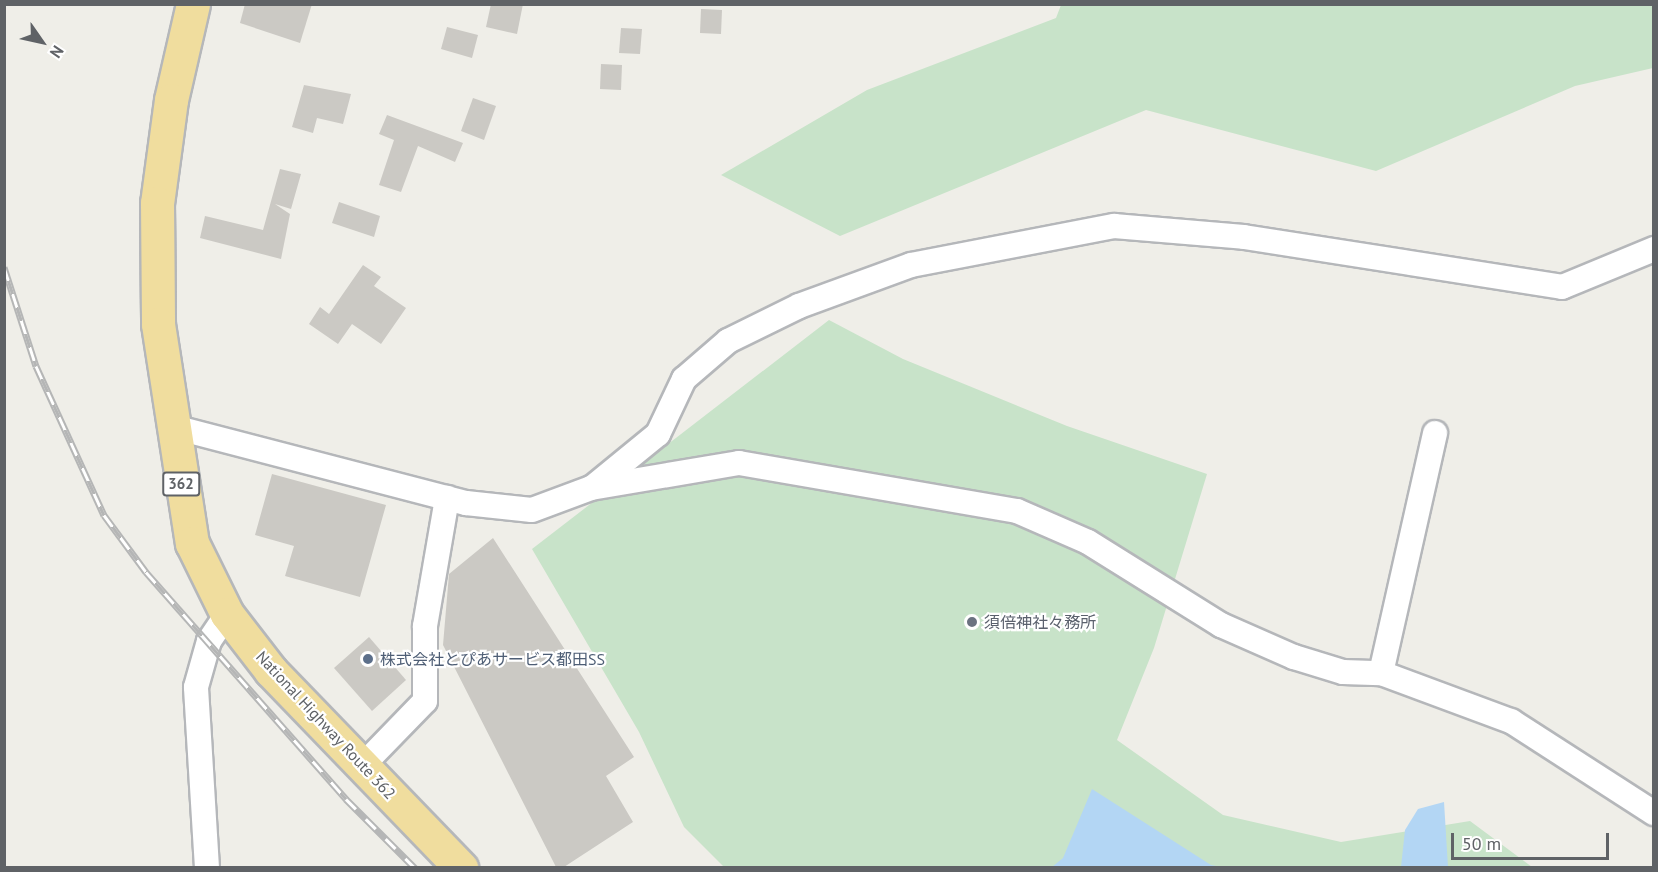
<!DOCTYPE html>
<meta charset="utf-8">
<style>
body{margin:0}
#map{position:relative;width:1658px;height:872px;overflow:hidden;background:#efeee8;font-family:"PT Sans","Noto Sans JP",sans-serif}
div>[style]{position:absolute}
.green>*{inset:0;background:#c8e3c9}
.water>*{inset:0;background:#b3d6f4}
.building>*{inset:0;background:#cbc9c4}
.roads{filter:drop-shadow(2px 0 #b5b7ba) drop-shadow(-2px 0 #b5b7ba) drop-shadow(0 2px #b5b7ba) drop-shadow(0 -2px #b5b7ba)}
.street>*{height:24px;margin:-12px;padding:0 12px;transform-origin:12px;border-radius:12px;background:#fff}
.highway>*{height:33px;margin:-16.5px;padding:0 16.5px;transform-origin:16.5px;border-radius:16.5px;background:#f0dd9e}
.rail>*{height:7px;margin-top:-3.5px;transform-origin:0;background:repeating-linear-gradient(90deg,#fff 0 14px,#b5b6b6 0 28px);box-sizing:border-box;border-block:2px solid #b5b6b6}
.dots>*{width:16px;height:16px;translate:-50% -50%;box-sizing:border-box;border:3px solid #fff;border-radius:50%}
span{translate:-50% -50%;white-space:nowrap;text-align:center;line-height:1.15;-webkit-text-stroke:4.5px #fff;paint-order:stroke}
.shield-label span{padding:2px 4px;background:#fff;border:2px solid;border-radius:4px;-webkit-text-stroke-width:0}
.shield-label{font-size:15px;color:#5f6266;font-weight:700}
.worship-label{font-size:16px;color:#5b616d}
.left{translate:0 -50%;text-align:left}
.service-label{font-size:16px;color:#4e5e75}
.street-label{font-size:16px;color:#5f6266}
.frame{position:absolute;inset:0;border:6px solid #5f6266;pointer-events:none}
.north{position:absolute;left:12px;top:12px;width:60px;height:60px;-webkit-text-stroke:4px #fff;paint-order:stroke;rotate:124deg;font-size:16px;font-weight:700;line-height:24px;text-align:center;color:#5f6266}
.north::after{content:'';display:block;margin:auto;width:21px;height:27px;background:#5f6266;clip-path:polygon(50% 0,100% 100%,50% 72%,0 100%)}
.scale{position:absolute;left:1451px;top:833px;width:158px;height:27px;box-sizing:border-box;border:3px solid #5f6266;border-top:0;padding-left:8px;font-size:18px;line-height:21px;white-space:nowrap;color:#5f6266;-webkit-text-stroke:4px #fff;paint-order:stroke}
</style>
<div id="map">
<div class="green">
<div style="clip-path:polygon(1061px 5px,1653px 5px,1653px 68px,1575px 86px,1376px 171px,1146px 110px,840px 236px,721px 175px,867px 90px,1056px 18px)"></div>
<div style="clip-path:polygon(829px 320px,903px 359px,1067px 426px,1207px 474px,1154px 648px,1117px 740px,1223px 815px,1341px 842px,1470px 821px,1532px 867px,724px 867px,684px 827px,639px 732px,532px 549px)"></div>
</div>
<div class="water">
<div style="clip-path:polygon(1092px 789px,1211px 865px,1221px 867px,1052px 867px,1063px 858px)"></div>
<div style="clip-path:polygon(1444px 802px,1448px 867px,1401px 867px,1405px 830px,1418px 809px)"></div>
</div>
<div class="building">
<div style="clip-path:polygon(245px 4px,312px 4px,300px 43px,240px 23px)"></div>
<div style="clip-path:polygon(491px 4px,523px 4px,517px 34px,486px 27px)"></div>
<div style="clip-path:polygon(701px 9px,722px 10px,721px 34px,700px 33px)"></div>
<div style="clip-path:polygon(447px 27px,478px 35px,472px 58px,441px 49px)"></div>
<div style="clip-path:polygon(621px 28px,642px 29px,640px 54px,619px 53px)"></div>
<div style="clip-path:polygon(601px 64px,622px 65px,621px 90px,600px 89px)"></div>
<div style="clip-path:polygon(304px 85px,351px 94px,343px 124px,317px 118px,313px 133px,292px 127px)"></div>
<div style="clip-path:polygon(473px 98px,496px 106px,484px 140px,461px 131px)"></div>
<div style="clip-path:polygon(387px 115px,463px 143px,455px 162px,418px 146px,401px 192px,379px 185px,394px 140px,379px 134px)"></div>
<div style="clip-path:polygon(280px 169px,301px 174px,291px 209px,275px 204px,290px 214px,281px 259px,200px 238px,205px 216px,263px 230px)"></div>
<div style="clip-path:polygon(339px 202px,380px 216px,374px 237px,332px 223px)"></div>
<div style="clip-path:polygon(363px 265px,381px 277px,374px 286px,406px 308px,381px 344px,352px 324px,338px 344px,309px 324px,320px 307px,329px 314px)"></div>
<div style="clip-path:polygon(272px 474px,386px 505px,360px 597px,285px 576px,294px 546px,255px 535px)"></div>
<div style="clip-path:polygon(493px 538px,634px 757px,606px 776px,633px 822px,564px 867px,556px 867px,443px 645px,449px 574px)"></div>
<div style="clip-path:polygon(369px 637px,406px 680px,372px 711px,334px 668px)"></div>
</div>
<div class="roads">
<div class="street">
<div style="left:170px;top:426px;width:306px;rotate:14.6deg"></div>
<div style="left:466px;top:503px;width:66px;rotate:6.1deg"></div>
<div style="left:532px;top:510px;width:63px;rotate:-20.4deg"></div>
<div style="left:591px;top:488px;width:150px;rotate:-9.6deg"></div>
<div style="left:739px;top:463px;width:282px;rotate:9.8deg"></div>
<div style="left:1017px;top:511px;width:77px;rotate:23.6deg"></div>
<div style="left:1088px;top:542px;width:157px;rotate:32deg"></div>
<div style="left:1221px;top:625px;width:80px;rotate:23.7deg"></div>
<div style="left:1294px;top:657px;width:51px;rotate:17deg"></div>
<div style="left:1343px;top:672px;width:38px;rotate:2deg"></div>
<div style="left:1381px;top:673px;width:139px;rotate:20.3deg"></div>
<div style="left:1511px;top:721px;width:170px;rotate:32.8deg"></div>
<div style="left:593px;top:487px;width:84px;rotate:-39.2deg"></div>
<div style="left:658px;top:434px;width:61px;rotate:-64.7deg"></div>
<div style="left:684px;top:379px;width:58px;rotate:-40.8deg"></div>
<div style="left:728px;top:341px;width:79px;rotate:-26.2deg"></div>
<div style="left:799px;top:306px;width:119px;rotate:-20.1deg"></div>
<div style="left:911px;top:265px;width:207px;rotate:-10.9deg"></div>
<div style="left:1114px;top:226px;width:130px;rotate:4.8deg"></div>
<div style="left:1244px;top:237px;width:322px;rotate:8.9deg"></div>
<div style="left:1562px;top:287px;width:100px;rotate:-22.4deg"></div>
<div style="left:1381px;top:673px;width:246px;rotate:-77.3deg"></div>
<div style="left:363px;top:765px;width:89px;rotate:-45.9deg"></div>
<div style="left:425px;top:701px;width:75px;rotate:-90deg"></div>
<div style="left:425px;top:626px;width:130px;rotate:-80.2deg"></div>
<div style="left:207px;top:868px;width:181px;rotate:-93.5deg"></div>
<div style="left:196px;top:687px;width:48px;rotate:-74.2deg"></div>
<div style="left:209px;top:641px;width:32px;rotate:-56deg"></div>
</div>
<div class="highway">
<div style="left:193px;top:4px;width:98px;rotate:102.9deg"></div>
<div style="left:171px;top:100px;width:104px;rotate:97.7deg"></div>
<div style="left:157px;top:203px;width:121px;rotate:89.5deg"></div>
<div style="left:158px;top:324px;width:222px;rotate:81.2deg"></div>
<div style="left:192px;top:543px;width:79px;rotate:63.8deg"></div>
<div style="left:227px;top:614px;width:72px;rotate:52.3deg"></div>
<div style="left:271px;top:671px;width:274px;rotate:46deg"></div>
</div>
</div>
<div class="rail">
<div style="left:4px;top:267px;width:104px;rotate:72.1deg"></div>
<div style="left:36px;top:366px;width:164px;rotate:65.5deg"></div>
<div style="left:104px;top:515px;width:71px;rotate:53.6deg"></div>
<div style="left:146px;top:572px;width:303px;rotate:48.6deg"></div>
<div style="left:346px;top:799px;width:98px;rotate:45deg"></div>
</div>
<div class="dots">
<div style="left:972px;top:622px;background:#6b7280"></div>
<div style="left:368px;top:659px;background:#5c6f8a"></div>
</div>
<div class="shield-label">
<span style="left:181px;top:484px">362</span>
</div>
<div class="worship-label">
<span class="left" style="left:984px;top:622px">須倍神社々務所</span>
</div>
<div class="service-label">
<span class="left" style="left:380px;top:659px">株式会社とぴあサービス都田SS</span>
</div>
<div class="street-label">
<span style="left:326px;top:725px;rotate:47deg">National Highway Route 362</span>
</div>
<div class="frame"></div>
<div class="north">N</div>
<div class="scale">50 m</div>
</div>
